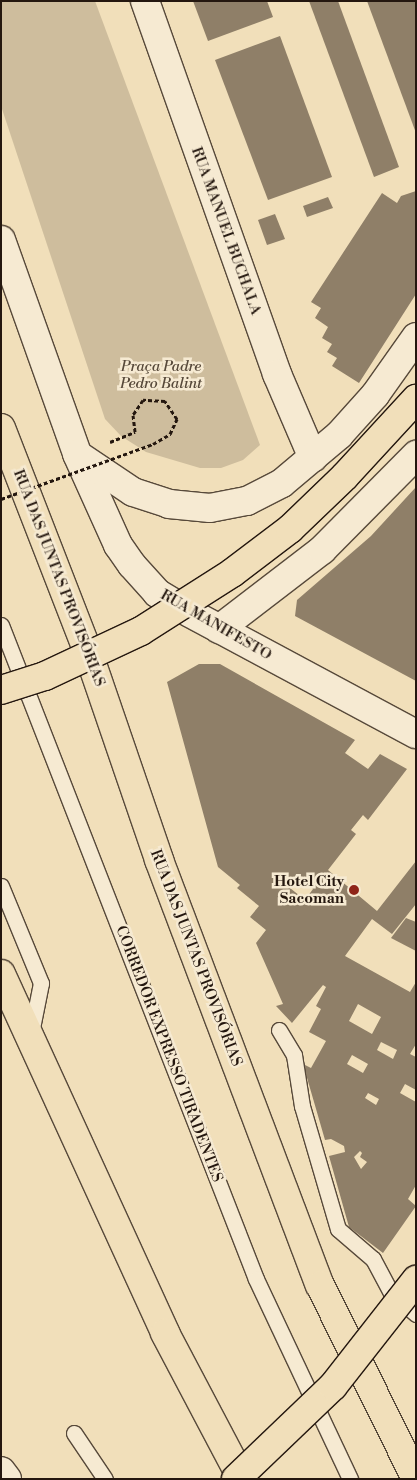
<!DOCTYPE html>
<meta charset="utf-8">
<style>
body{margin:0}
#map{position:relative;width:417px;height:1480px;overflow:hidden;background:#f1dfba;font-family:"Libre Bodoni",serif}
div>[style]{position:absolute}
.green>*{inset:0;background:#cebd9d}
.building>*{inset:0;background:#8f7f68}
.path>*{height:3px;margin-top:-1.5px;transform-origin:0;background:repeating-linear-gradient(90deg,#24170f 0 4px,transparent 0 6.5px)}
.roads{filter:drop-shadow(1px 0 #57493a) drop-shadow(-1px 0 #57493a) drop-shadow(0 1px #57493a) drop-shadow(0 -1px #57493a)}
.service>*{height:15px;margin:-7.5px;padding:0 7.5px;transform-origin:7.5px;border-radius:7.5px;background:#f6ead2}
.minor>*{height:28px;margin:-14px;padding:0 14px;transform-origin:14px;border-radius:14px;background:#f6ead2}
.secondary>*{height:28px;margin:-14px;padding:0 14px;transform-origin:14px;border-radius:14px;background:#f6ead2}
.trunk>*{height:28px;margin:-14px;padding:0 14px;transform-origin:14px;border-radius:14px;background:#f1dfba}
.path-bridge>*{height:3px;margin-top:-1.5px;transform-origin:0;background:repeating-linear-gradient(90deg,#24170f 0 4px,transparent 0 6.5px)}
.bridges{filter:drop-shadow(1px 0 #24170f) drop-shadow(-1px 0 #24170f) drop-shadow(0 1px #24170f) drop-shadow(0 -1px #24170f)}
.primary-bridge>*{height:28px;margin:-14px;padding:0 14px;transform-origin:14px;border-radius:14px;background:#f1dfba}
.dots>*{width:14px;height:14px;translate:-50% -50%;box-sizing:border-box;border:2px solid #f6ead2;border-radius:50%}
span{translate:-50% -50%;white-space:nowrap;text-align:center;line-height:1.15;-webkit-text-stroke:5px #f6ead2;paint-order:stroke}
.street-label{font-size:15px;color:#24170f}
.park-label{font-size:15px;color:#57493a;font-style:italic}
.poi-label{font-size:15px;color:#24170f;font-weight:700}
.right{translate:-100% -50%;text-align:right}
.frame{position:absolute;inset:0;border:2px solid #24170f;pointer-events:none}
</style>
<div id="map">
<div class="green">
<div style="clip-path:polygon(1px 1px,95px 1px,260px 445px,243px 460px,221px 468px,200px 468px,146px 452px,121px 436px,105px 419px,1px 106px)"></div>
</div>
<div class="building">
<div style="clip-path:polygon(193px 1px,267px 1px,273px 17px,208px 41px)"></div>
<div style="clip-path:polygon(309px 1px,338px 1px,399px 167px,374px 177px)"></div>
<div style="clip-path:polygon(367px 1px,416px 1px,416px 133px)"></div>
<div style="clip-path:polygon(280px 36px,332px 177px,268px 200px,215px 60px)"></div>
<div style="clip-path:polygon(416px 191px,416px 294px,359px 383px,332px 366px,337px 358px,327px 352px,332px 344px,322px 338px,328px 327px,315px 318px,321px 308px,311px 302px,382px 193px,397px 203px,401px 196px)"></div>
<div style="clip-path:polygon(328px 197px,333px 208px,307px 217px,303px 206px)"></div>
<div style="clip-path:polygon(275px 214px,285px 239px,267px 245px,258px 220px)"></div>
<div style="clip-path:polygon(416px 487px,416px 681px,295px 616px,297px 600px,371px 536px)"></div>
<div style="clip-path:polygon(evenodd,199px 664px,220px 664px,355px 740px,345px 753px,368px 769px,380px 754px,407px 769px,368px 820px,363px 815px,351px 830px,356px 834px,328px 870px,377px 911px,416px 861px,416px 904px,392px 934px,372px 919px,345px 956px,410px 992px,416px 982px,416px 1044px,410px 1054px,416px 1057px,416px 1090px,405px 1084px,400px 1093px,416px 1102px,416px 1185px,408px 1199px,416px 1206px,383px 1253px,349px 1227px,329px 1156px,345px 1152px,344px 1146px,331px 1139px,325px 1140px,303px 1064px,311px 1068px,326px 1041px,309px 1032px,321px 1009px,316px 1006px,326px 987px,323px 985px,292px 1023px,276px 1006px,283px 1004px,256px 943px,266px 930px,250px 917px,259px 906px,237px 888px,240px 885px,218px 867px,167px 682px,199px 664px,289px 878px,298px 886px,304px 878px,313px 889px,305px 900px,285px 884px,289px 878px,199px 664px,358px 1004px,381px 1017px,372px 1034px,349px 1021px,358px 1004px,199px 664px,381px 1042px,397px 1050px,393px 1059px,377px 1050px,381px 1042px,199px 664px,352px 1055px,368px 1064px,363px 1073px,347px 1064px,352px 1055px,199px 664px,368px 1093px,379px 1099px,376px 1105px,365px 1098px,368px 1093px,199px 664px,360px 1151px,362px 1153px,360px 1157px,367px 1162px,361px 1169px,354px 1157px,360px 1151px)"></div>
<div style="clip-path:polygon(406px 918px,416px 922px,416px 951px,391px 938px)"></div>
</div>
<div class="path">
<div style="left:110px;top:442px;width:27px;rotate:-22deg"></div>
</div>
<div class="roads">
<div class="service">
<div style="left:1px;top:625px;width:702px;rotate:68.7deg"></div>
<div style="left:256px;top:1279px;width:221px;rotate:64.8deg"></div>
<div style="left:1px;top:886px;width:105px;rotate:67.6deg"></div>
<div style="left:41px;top:983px;width:51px;rotate:101.3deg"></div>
<div style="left:279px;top:1030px;width:29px;rotate:59deg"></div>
<div style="left:294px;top:1055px;width:52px;rotate:81.1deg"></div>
<div style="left:302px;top:1106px;width:128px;rotate:73.7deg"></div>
<div style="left:338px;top:1229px;width:46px;rotate:40.6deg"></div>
<div style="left:373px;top:1259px;width:38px;rotate:62deg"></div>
<div style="left:391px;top:1293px;width:33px;rotate:40deg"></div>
<div style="left:74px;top:1433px;width:55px;rotate:56deg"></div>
</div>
<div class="minor">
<div style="left:145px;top:1px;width:396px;rotate:70.5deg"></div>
<div style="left:277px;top:374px;width:91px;rotate:66.8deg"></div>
<div style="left:219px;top:629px;width:130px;rotate:-37.5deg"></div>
<div style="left:322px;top:550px;width:134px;rotate:-45.3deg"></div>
<div style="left:1px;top:1471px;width:10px;rotate:53deg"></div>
</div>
<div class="secondary">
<div style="left:1px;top:240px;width:227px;rotate:70.4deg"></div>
<div style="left:77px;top:454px;width:100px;rotate:65.7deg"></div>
<div style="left:118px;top:545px;width:24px;rotate:55deg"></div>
<div style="left:132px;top:565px;width:38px;rotate:48deg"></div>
<div style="left:157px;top:593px;width:39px;rotate:31deg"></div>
<div style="left:190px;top:613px;width:256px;rotate:28.2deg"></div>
<div style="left:78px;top:455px;width:66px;rotate:33.9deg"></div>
<div style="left:133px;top:492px;width:38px;rotate:18deg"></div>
<div style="left:169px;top:504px;width:41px;rotate:5.6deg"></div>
<div style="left:210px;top:508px;width:38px;rotate:-11deg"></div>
<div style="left:247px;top:501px;width:39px;rotate:-27deg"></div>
<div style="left:282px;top:483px;width:75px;rotate:-40.1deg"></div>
<div style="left:339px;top:435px;width:54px;rotate:-48deg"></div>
<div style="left:375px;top:395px;width:71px;rotate:-54.7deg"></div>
</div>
<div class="trunk">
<div style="left:1px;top:428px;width:243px;rotate:68.8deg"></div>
<div style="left:89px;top:655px;width:217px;rotate:71.1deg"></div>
<div style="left:159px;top:860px;width:454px;rotate:69.3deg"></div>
<div style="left:320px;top:1285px;width:216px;rotate:63.6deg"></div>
<div style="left:1px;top:974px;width:395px;rotate:65.4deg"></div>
<div style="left:165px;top:1333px;width:165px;rotate:62.2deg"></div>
</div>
</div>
<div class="path-bridge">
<div style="left:1px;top:499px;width:162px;rotate:-19.9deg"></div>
<div style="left:153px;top:444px;width:20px;rotate:-30deg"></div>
<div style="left:170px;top:434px;width:17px;rotate:-65deg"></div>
<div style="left:177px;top:419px;width:22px;rotate:-124deg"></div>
<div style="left:165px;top:401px;width:22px;rotate:-177deg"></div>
<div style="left:143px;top:400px;width:18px;rotate:124deg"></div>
<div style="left:133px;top:415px;width:17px;rotate:83deg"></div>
</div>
<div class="bridges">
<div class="primary-bridge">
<div style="left:1px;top:690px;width:46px;rotate:-17.7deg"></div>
<div style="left:45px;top:676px;width:106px;rotate:-25.1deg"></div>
<div style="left:141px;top:631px;width:108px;rotate:-32.5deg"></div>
<div style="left:232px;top:573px;width:73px;rotate:-37.2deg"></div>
<div style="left:290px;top:529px;width:76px;rotate:-43.9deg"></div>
<div style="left:345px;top:476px;width:105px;rotate:-47.3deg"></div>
<div style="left:236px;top:1479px;width:134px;rotate:-43.8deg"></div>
<div style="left:333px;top:1386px;width:135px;rotate:-51.9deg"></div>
</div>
</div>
<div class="dots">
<div style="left:354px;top:890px;background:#8f2418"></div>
</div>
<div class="street-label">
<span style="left:226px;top:231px;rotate:70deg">RUA MANUEL BUCHALA</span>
<span style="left:59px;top:578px;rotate:69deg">RUA DAS JUNTAS PROVISÓRIAS</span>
<span style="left:216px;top:625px;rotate:30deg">RUA MANIFESTO</span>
<span style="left:196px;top:958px;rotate:69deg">RUA DAS JUNTAS PROVISÓRIAS</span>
<span style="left:169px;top:1054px;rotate:69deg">CORREDOR EXPRESSO TIRADENTES</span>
</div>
<div class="park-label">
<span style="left:161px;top:375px">Praça Padre<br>Pedro Balint</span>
</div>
<div class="poi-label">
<span class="right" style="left:344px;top:890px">Hotel City<br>Sacoman</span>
</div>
<div class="frame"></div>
</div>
